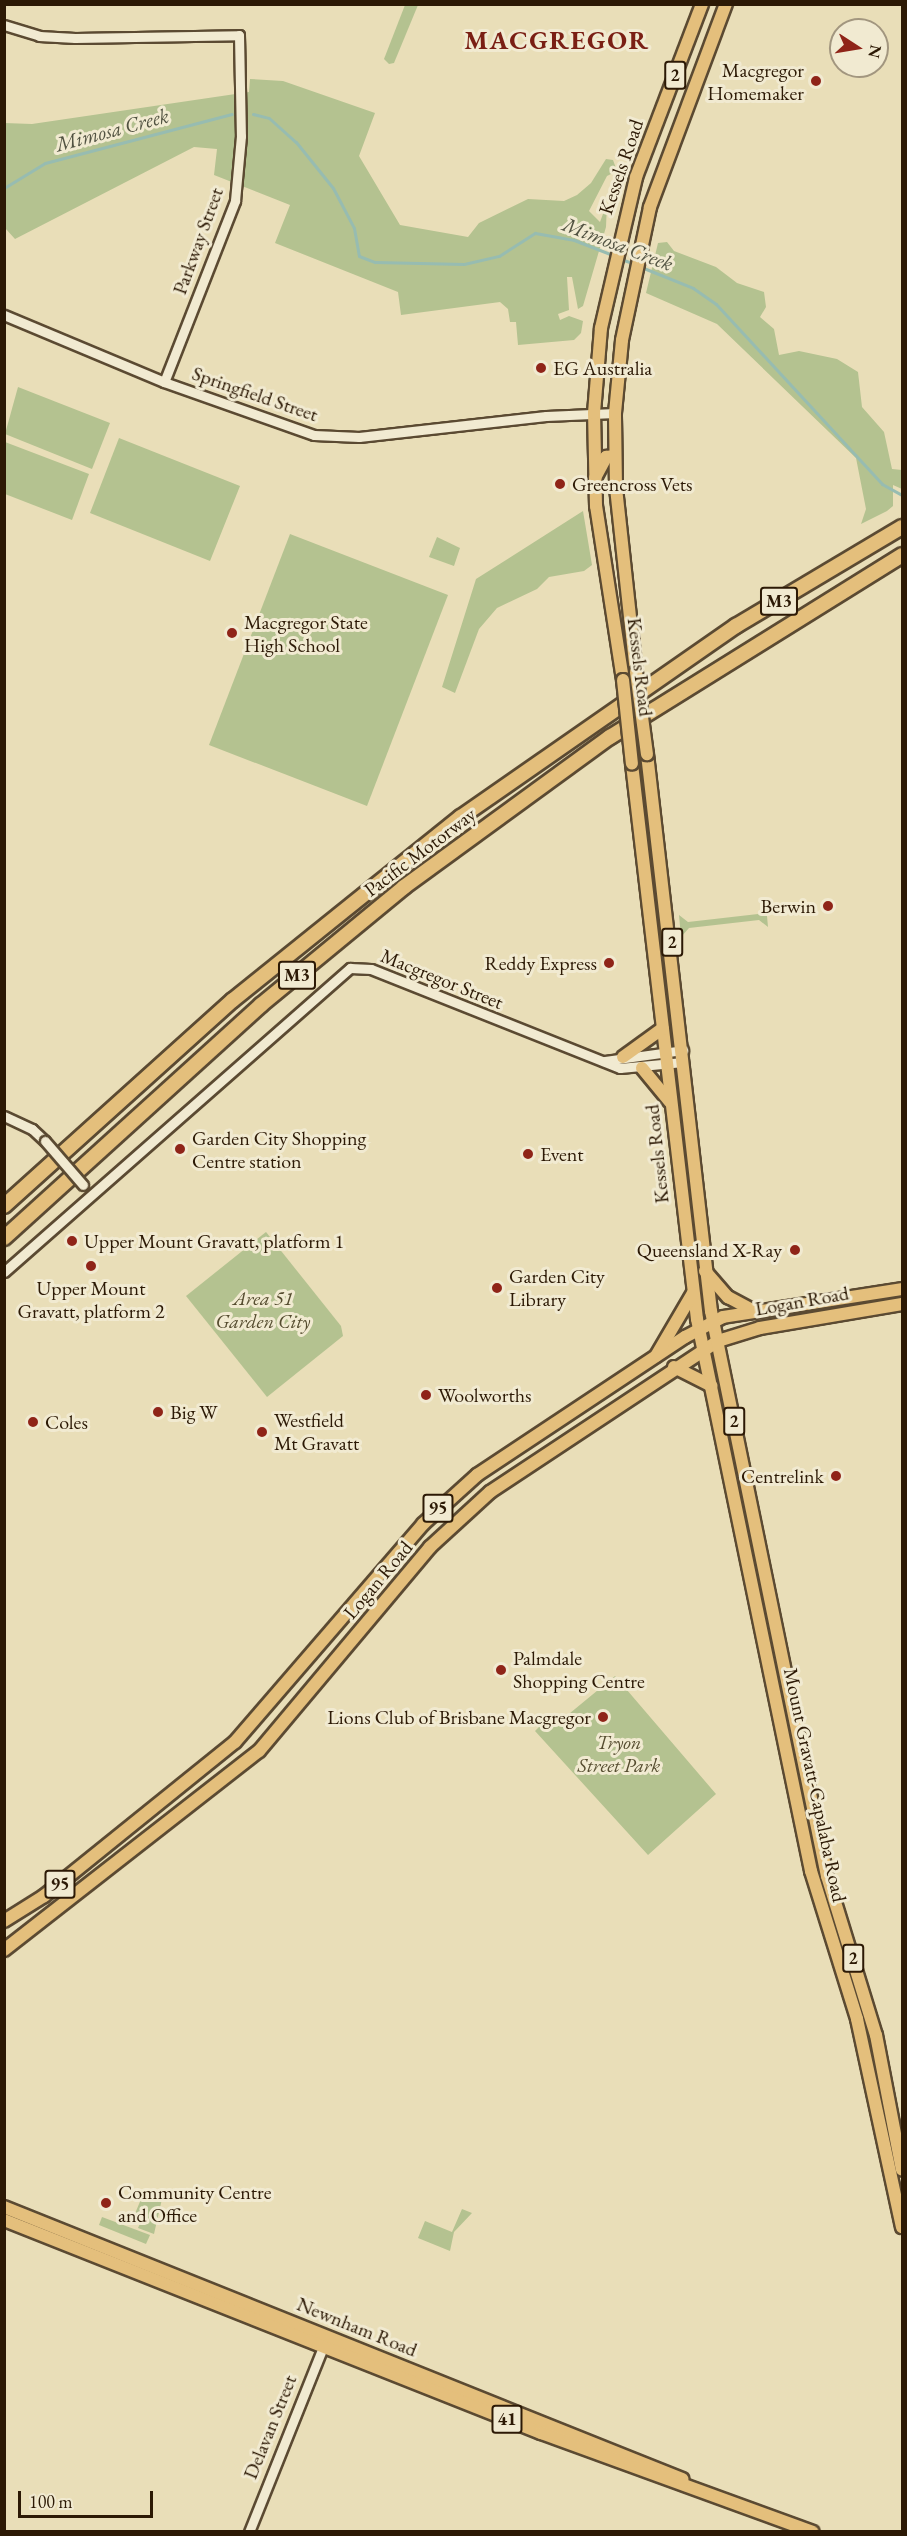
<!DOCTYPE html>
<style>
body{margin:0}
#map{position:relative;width:907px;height:2536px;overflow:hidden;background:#e9deb8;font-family:"EB Garamond",serif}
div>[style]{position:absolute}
.green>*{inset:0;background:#b4c290}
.stream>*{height:3px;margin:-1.5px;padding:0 1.5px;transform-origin:1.5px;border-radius:1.5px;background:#97bcb1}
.roads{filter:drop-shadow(2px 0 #5b4a32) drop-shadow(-2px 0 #5b4a32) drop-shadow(0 2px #5b4a32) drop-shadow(0 -2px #5b4a32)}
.tertiary>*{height:9px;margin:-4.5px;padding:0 4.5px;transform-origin:4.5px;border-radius:4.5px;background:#f1ead1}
.primary>*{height:12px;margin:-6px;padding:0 6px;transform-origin:6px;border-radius:6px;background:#e4bf7c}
.trunk>*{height:12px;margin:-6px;padding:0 6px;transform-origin:6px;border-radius:6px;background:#e4bf7c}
.motorway>*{height:14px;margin:-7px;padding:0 7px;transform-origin:7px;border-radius:7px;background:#e4bf7c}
.bridges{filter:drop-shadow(2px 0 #5b4a32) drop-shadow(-2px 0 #5b4a32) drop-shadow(0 2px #5b4a32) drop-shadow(0 -2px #5b4a32)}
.tertiary-bridge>*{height:9px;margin:-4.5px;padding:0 4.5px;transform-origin:4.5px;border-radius:4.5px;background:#f1ead1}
.trunk-bridge>*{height:12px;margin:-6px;padding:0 6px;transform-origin:6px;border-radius:6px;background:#e4bf7c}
.dots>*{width:16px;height:16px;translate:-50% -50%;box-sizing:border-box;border:3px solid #f1ead1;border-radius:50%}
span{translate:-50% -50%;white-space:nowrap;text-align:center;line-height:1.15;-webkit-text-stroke:6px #f1ead1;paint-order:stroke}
.shield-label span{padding:2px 4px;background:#f1ead1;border:2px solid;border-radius:4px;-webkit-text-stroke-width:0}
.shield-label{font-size:18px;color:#2c1905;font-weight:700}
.poi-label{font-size:20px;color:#2c1905}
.right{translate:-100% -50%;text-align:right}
.left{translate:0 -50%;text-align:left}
.street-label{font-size:20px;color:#2c1905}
.park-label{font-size:20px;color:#554c2f;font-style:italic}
.water-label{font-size:21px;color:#515241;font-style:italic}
.district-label{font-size:26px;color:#7a1f14;font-weight:700;letter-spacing:1.5px}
.frame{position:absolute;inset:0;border:6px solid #2c1905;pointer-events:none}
.north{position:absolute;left:829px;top:18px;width:60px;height:60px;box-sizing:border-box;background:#f1ead1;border:2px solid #a2967f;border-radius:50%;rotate:102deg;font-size:16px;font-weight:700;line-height:24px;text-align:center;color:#2c1905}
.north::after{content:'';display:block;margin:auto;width:21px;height:27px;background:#8f2418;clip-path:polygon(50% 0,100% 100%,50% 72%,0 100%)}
.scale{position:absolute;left:18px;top:2491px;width:135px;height:27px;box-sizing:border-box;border:3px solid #2c1905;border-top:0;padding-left:8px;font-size:18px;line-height:21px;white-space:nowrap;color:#2c1905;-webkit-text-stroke:4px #f1ead1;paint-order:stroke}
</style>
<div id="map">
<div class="green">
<div style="clip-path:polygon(405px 5px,418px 5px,394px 63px,389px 64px,384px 59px)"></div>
<div style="clip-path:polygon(250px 79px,283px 81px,375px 113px,359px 156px,400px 225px,468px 237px,479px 223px,528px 199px,564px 201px,577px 195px,591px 183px,606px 159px,613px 160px,617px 171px,607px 176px,589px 211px,600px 222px,607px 203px,606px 227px,583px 306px,578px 309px,572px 277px,567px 277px,569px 310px,558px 314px,560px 320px,569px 316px,583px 321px,581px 333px,574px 340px,518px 345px,516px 322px,510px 322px,508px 309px,500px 302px,401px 315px,398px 292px,275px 243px,290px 205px,214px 175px,217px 149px,194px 147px,15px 239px,5px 228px,4px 123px,32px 124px,249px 92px)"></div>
<div style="clip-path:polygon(667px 242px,674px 251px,716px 267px,737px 283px,764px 292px,766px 307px,760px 317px,774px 329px,779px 355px,799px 351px,837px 359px,858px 372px,862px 407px,884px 432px,892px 469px,902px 470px,902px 489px,893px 485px,893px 506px,887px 511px,861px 524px,866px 509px,856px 458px,717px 324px,646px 293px,658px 243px)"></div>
<div style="clip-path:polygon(18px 387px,110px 423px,92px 469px,5px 434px)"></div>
<div style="clip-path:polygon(119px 438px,240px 486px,210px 561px,90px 513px)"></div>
<div style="clip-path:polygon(5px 442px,89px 474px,72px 520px,5px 494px)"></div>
<div style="clip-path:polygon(583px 511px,592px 565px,584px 571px,549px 577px,537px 589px,497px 608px,479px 629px,455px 693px,442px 687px,476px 579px)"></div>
<div style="clip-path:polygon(290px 534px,448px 595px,367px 806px,209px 745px)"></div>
<div style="clip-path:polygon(437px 537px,460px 548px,454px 566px,429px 557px)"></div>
<div style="clip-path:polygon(766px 905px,768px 927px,759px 920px,689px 928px,681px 937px,679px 915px,688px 922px,758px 914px)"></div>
<div style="clip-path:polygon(266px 1232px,341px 1326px,343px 1336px,267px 1397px,186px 1296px)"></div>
<div style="clip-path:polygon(615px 1676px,716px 1794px,648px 1855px,535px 1731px,551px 1715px,558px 1723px)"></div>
<div style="clip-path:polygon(144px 2192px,162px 2199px,154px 2234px,138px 2228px,142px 2219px,134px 2216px)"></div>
<div style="clip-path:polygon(462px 2209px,472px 2213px,454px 2232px,450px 2251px,418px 2238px,425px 2221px,452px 2232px)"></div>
<div style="clip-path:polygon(102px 2217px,150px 2235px,146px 2244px,99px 2225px)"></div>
</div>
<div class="stream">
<div style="left:253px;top:114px;width:16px;rotate:14deg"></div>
<div style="left:269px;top:118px;width:36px;rotate:42deg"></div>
<div style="left:296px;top:142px;width:59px;rotate:51.2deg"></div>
<div style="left:333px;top:188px;width:45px;rotate:62.3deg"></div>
<div style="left:354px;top:228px;width:28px;rotate:80deg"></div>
<div style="left:359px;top:256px;width:17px;rotate:21deg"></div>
<div style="left:375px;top:262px;width:89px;rotate:1.3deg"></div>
<div style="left:464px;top:264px;width:36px;rotate:-13deg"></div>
<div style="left:499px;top:256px;width:43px;rotate:-32.6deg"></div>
<div style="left:535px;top:233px;width:40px;rotate:10deg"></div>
<div style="left:574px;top:240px;width:44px;rotate:21.3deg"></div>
<div style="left:4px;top:188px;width:48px;rotate:-31.4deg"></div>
<div style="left:45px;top:163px;width:193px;rotate:-14.7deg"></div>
<div style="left:621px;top:259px;width:15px;rotate:20deg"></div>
<div style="left:641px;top:267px;width:56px;rotate:22deg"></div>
<div style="left:693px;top:288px;width:28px;rotate:35deg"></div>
<div style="left:716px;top:304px;width:245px;rotate:47.3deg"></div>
<div style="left:882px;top:484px;width:23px;rotate:29deg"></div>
</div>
<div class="roads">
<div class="tertiary">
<div style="left:4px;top:25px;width:37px;rotate:17deg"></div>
<div style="left:39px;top:36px;width:36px;rotate:3deg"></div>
<div style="left:75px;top:38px;width:164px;rotate:-1deg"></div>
<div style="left:239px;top:35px;width:101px;rotate:88.9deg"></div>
<div style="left:241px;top:136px;width:65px;rotate:95.3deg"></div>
<div style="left:235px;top:201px;width:194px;rotate:111.4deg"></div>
<div style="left:4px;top:315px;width:173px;rotate:22.7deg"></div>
<div style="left:164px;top:382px;width:159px;rotate:19.5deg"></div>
<div style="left:314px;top:435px;width:45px;rotate:2.5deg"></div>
<div style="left:359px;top:437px;width:188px;rotate:-6.4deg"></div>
<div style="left:546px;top:416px;width:69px;rotate:-2.5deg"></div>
<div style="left:604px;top:1061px;width:80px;rotate:-7.9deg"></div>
<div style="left:4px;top:1116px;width:31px;rotate:25deg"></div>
<div style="left:32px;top:1129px;width:18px;rotate:43deg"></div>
<div style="left:4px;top:1272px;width:461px;rotate:-41.3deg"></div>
<div style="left:350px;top:968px;width:21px;rotate:3deg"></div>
<div style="left:371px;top:969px;width:268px;rotate:21.7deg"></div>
<div style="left:620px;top:1068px;width:63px;rotate:-5.4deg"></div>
<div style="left:249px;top:2532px;width:199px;rotate:-68.2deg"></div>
</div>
<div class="primary">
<div style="left:4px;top:1921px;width:47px;rotate:-32deg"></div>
<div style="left:44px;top:1896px;width:245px;rotate:-38.9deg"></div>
<div style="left:235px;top:1742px;width:288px;rotate:-49.2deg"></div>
<div style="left:423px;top:1524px;width:73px;rotate:-42.2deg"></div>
<div style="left:477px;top:1475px;width:250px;rotate:-33.6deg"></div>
<div style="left:685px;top:1337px;width:43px;rotate:-27.8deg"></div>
<div style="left:723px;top:1317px;width:181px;rotate:-8.9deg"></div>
<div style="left:4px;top:1950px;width:323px;rotate:-38deg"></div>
<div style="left:259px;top:1751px;width:266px;rotate:-50deg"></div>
<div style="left:430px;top:1547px;width:81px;rotate:-42.5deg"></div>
<div style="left:490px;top:1492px;width:273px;rotate:-33.5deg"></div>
<div style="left:718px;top:1341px;width:44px;rotate:-17.2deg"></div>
<div style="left:760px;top:1328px;width:144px;rotate:-9.6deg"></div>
<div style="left:4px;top:2207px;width:731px;rotate:21.86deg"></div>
<div style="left:4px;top:2220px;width:578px;rotate:21.64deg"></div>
<div style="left:541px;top:2433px;width:289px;rotate:20deg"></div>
</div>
<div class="trunk">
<div style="left:595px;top:478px;width:24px;rotate:-62deg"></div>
<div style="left:606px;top:457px;width:9px;rotate:-6deg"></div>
<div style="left:636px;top:672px;width:185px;rotate:-96.2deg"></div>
<div style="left:616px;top:488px;width:75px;rotate:-90.8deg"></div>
<div style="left:615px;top:413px;width:73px;rotate:-84.5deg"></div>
<div style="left:622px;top:340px;width:136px;rotate:-78.1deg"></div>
<div style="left:650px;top:207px;width:217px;rotate:-69.5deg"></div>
<div style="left:623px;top:680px;width:176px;rotate:-98.8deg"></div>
<div style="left:596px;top:506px;width:93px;rotate:-91.2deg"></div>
<div style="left:594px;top:413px;width:85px;rotate:-85.3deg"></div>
<div style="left:601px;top:328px;width:155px;rotate:-76.9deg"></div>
<div style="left:636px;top:177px;width:185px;rotate:-69.1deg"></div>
<div style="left:647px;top:754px;width:561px;rotate:83.45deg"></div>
<div style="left:711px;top:1311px;width:577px;rotate:78.4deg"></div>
<div style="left:827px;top:1876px;width:166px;rotate:72.9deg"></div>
<div style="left:876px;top:2035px;width:137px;rotate:79.1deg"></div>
<div style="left:632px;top:764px;width:559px;rotate:83.32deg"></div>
<div style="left:697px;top:1319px;width:564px;rotate:78.33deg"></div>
<div style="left:811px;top:1871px;width:155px;rotate:72.7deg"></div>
<div style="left:857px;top:2019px;width:213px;rotate:77.8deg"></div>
<div style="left:623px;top:1057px;width:49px;rotate:-35.9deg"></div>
<div style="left:642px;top:1068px;width:44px;rotate:50.5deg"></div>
<div style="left:705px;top:1271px;width:35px;rotate:49deg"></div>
<div style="left:728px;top:1297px;width:27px;rotate:28deg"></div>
<div style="left:656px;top:1356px;width:73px;rotate:-59.6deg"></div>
<div style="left:674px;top:1367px;width:42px;rotate:26.6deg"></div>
</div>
<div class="motorway">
<div style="left:4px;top:1206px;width:308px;rotate:-42deg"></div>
<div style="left:233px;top:1000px;width:292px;rotate:-38.8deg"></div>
<div style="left:461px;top:817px;width:335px;rotate:-34.8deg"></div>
<div style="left:736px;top:626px;width:193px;rotate:-30.8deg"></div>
<div style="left:4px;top:1238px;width:347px;rotate:-42.2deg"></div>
<div style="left:261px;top:1005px;width:185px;rotate:-39.5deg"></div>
<div style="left:404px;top:887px;width:255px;rotate:-36.1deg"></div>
<div style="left:610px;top:737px;width:344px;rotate:-31.9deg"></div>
</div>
</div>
<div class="bridges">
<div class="tertiary-bridge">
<div style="left:45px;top:1141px;width:58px;rotate:49.2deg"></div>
</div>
<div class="trunk-bridge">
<div style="left:636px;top:672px;width:83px;rotate:82.4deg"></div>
<div style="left:623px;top:680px;width:84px;rotate:83.9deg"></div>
</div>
</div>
<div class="dots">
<div style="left:816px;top:81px;background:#8f2418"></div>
<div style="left:541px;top:368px;background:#8f2418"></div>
<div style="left:560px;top:484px;background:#8f2418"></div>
<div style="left:232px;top:633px;background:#8f2418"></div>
<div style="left:828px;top:906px;background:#8f2418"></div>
<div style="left:609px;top:963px;background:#8f2418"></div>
<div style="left:180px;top:1149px;background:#8f2418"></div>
<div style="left:528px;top:1154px;background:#8f2418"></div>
<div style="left:72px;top:1241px;background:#8f2418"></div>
<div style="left:795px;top:1250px;background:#8f2418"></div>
<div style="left:91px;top:1266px;background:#8f2418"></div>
<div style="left:497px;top:1288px;background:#8f2418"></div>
<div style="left:426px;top:1395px;background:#8f2418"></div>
<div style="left:158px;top:1412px;background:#8f2418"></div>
<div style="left:33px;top:1422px;background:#8f2418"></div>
<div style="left:262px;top:1432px;background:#8f2418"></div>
<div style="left:836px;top:1476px;background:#8f2418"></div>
<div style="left:501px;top:1670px;background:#8f2418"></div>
<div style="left:603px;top:1717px;background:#8f2418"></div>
<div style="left:106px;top:2203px;background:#8f2418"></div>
</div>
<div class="shield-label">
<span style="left:675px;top:75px">2</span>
<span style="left:779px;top:601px">M3</span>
<span style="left:672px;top:942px">2</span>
<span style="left:297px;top:975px">M3</span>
<span style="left:734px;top:1421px">2</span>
<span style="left:438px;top:1508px">95</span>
<span style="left:60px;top:1884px">95</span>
<span style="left:853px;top:1958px">2</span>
<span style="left:507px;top:2419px">41</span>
</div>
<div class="poi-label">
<span class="right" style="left:804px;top:82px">Macgregor<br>Homemaker</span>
<span class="left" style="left:553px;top:368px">EG Australia</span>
<span class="left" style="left:572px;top:484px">Greencross Vets</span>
<span class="left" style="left:244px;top:634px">Macgregor State<br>High School</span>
<span class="right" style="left:816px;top:906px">Berwin</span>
<span class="right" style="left:597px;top:963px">Reddy Express</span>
<span class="left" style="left:192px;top:1150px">Garden City Shopping<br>Centre station</span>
<span class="left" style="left:540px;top:1154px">Event</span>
<span class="left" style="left:84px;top:1241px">Upper Mount Gravatt, platform 1</span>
<span class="right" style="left:782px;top:1250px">Queensland X-Ray</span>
<span class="left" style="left:509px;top:1288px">Garden City<br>Library</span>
<span style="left:91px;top:1300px">Upper Mount<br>Gravatt, platform 2</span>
<span class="left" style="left:438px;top:1395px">Woolworths</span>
<span class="left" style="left:170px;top:1412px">Big W</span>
<span class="left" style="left:274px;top:1432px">Westfield<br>Mt Gravatt</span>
<span class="left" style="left:45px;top:1422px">Coles</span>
<span class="right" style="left:824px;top:1476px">Centrelink</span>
<span class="left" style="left:513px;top:1670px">Palmdale<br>Shopping Centre</span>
<span class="right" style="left:591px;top:1717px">Lions Club of Brisbane Macgregor</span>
<span class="left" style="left:118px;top:2204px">Community Centre<br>and Office</span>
</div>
<div class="street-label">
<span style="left:621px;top:167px;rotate:-71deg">Kessels Road</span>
<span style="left:198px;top:241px;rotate:-70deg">Parkway Street</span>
<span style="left:255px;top:394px;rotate:19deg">Springfield Street</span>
<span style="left:640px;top:667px;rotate:83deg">Kessels Road</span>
<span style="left:420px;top:852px;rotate:-37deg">Pacific Motorway</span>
<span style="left:442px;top:979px;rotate:22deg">Macgregor Street</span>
<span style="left:657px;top:1154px;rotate:-96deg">Kessels Road</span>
<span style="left:802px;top:1301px;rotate:-10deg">Logan Road</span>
<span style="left:378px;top:1580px;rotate:-50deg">Logan Road</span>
<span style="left:815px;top:1785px;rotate:78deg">Mount Gravatt-Capalaba Road</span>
<span style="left:357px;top:2327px;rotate:22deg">Newnham Road</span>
<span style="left:270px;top:2427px;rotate:-68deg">Delavan Street</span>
</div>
<div class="park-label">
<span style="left:263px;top:1310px">Area 51<br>Garden City</span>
<span style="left:619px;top:1754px">Tryon<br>Street Park</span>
</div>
<div class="water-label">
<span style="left:112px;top:130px;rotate:-15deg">Mimosa Creek</span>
<span style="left:618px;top:244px;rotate:21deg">Mimosa Creek</span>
</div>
<div class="district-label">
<span style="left:557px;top:41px">MACGREGOR</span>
</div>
<div class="frame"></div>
<div class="north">N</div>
<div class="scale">100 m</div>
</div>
